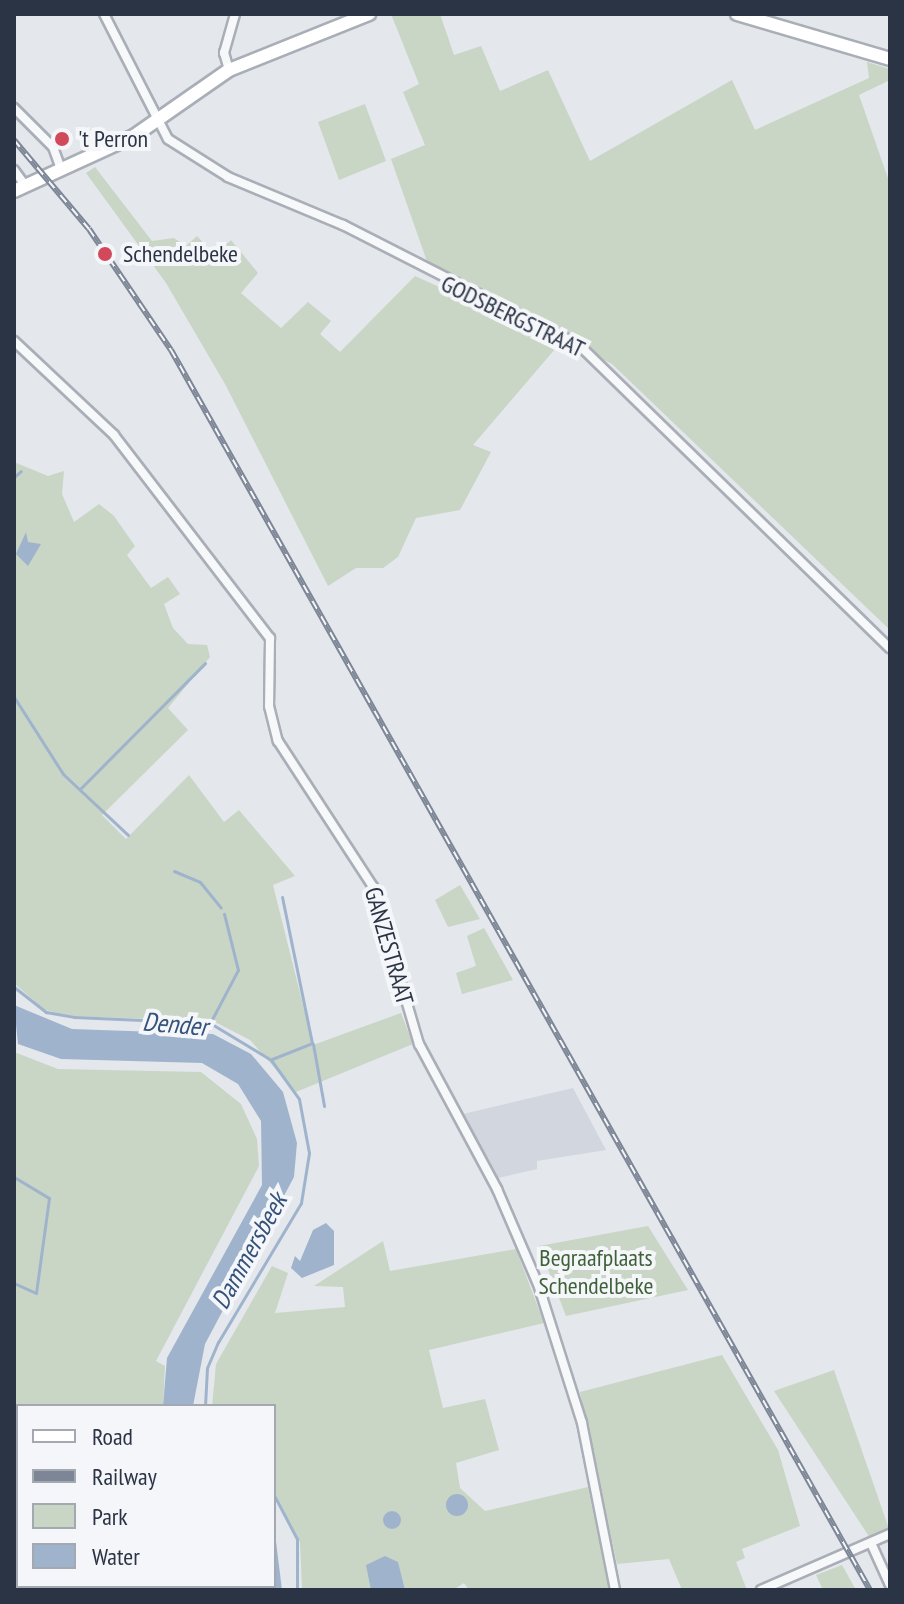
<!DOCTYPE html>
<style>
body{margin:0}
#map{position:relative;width:904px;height:1604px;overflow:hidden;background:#e4e7ec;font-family:"PT Sans Narrow",sans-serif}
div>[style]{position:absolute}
.built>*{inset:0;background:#d2d6de}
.green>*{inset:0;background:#c9d6c5}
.water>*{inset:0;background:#9fb4cc}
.round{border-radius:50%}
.stream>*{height:3px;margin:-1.5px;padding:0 1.5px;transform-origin:1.5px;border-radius:1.5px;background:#9fb4cc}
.roads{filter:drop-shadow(2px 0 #a9aeb7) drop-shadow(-2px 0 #a9aeb7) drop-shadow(0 2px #a9aeb7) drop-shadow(0 -2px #a9aeb7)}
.street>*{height:8px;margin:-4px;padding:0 4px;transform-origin:4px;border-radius:4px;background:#f7f8fa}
.secondary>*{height:12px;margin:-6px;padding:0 6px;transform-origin:6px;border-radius:6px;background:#fff}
.rail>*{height:6px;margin-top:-3px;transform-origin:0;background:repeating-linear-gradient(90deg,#f4f6f9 0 9px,#7d8696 0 18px);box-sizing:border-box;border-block:2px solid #7d8696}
.dots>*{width:22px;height:22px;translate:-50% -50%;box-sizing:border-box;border:4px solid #f4f6f9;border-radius:50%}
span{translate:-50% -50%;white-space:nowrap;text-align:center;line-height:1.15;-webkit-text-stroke:8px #f4f6f9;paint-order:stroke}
.poi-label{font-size:24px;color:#2b3445}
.left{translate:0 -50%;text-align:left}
.street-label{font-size:24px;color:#2b3445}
.park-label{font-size:24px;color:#3f6138}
.water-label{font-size:26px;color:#34527a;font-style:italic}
.frame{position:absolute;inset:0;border:16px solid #2b3445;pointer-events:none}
.legend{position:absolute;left:16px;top:1404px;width:260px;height:184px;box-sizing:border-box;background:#f4f6f9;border:2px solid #a4a8b1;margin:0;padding:10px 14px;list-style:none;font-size:24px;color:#2b3445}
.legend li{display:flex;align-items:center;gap:16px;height:40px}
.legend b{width:40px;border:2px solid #a4a8b1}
</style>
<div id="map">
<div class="built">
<div style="clip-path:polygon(573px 1088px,606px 1150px,537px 1161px,537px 1169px,498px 1178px,463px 1114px)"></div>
</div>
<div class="green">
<div style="clip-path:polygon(391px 14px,440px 14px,454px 55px,481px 46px,500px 91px,548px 70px,590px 161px,732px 80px,755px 130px,869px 78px,867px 62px,890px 69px,890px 80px,859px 95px,890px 184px,890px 630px,612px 364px,430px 270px,391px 159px,425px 145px,403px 92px,419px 84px)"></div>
<div style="clip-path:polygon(365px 104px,386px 161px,339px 180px,318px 122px)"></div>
<div style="clip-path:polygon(95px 167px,152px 241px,174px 238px,186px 246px,197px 236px,215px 255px,231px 240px,258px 273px,241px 293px,281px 328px,308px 302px,331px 321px,320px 334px,340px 352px,415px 276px,561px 342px,473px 445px,491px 452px,460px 510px,416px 518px,398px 557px,383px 568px,356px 568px,328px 586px,225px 384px,166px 283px,86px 173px)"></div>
<div style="clip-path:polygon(14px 462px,48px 476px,64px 471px,62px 494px,74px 522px,99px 504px,114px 516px,135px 546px,127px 555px,151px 588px,168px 577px,180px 594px,164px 604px,173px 628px,188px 644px,207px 645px,210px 657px,168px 708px,188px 730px,102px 815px,126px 839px,189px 775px,224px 822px,239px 810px,295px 876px,273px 885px,313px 1045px,401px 1013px,413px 1044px,296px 1092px,250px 1040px,213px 1021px,66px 1016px,43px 1009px,14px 983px)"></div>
<div style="clip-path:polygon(460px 885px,480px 919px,448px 927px,435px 900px)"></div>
<div style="clip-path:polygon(484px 928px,513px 980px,462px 994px,456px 973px,476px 966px,467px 936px)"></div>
<div style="clip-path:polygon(14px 1052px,58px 1069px,201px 1072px,241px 1104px,257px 1139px,259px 1166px,156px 1361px,165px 1366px,163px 1406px,18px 1406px,18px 1586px,253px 1590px,14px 1590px)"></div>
<div style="clip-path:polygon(648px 1226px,688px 1290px,566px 1316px,539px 1246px)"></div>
<div style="clip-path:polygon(383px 1241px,390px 1271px,516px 1249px,544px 1323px,429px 1350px,443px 1408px,485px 1399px,499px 1450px,456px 1463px,460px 1488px,485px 1511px,588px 1487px,609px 1590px,469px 1590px,464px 1583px,453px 1590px,302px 1590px,300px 1542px,274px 1491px,274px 1406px,212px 1406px,216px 1364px,272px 1266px,288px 1273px,275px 1313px,345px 1307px,343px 1287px,314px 1286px)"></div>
<div style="clip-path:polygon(722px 1355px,778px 1450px,800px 1526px,742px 1549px,745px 1558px,736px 1562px,747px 1590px,682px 1590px,669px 1559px,617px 1564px,580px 1392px)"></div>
<div style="clip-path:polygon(834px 1370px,889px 1529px,870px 1538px,774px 1391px)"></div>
<div style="clip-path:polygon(842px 1565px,856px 1590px,823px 1590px,816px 1575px)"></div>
</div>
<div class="water">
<div style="clip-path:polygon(26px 532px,28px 542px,41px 544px,28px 566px,16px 554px)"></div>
<div style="clip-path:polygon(14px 1005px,72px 1029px,213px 1034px,251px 1054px,283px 1092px,297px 1143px,294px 1177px,205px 1344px,193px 1406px,163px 1406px,167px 1358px,262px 1185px,261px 1121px,238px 1084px,202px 1063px,61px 1059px,18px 1044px)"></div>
<div style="clip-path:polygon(326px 1223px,334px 1231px,334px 1265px,302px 1278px,291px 1268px,295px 1256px,300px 1261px,313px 1230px)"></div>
<div class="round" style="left:446px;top:1494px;width:22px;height:22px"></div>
<div class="round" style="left:383px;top:1511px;width:18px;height:18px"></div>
<div style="clip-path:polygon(274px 1525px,282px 1590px,253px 1590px,274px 1586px)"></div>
<div style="clip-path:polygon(385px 1556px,398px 1562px,405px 1590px,371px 1590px,366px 1565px)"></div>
</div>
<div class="stream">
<div style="left:14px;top:477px;width:9px;rotate:-41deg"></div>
<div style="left:14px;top:697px;width:91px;rotate:57.5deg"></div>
<div style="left:63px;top:774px;width:89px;rotate:43.2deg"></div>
<div style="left:81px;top:788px;width:176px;rotate:-45.2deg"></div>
<div style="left:174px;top:871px;width:28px;rotate:23deg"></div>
<div style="left:200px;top:882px;width:33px;rotate:51deg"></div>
<div style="left:14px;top:987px;width:41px;rotate:38deg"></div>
<div style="left:46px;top:1012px;width:28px;rotate:10deg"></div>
<div style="left:74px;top:1017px;width:136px;rotate:2.5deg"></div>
<div style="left:210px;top:1023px;width:71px;rotate:31.2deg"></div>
<div style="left:271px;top:1060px;width:48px;rotate:54.3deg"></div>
<div style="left:299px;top:1099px;width:55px;rotate:79.5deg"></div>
<div style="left:309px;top:1153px;width:51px;rotate:99.1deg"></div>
<div style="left:301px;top:1203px;width:162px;rotate:120.8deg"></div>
<div style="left:218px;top:1342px;width:28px;rotate:113deg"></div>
<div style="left:207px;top:1368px;width:38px;rotate:93deg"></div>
<div style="left:210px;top:1023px;width:60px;rotate:-62.2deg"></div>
<div style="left:238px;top:970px;width:58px;rotate:-104deg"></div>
<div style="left:313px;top:1044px;width:63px;rotate:79.9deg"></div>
<div style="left:272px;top:1059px;width:43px;rotate:-21.8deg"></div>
<div style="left:312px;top:1043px;width:149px;rotate:-101.6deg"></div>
<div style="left:14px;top:1177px;width:41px;rotate:31deg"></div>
<div style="left:49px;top:1198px;width:96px;rotate:97.8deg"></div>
<div style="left:36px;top:1293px;width:24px;rotate:-156deg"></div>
<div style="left:274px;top:1495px;width:50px;rotate:62.4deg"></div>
<div style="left:297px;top:1539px;width:51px;rotate:90deg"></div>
</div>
<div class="roads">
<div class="street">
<div style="left:104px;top:14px;width:140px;rotate:62.9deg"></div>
<div style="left:168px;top:139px;width:71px;rotate:32.3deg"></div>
<div style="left:228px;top:177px;width:125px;rotate:22.7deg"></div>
<div style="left:343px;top:225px;width:265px;rotate:27deg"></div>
<div style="left:579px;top:345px;width:434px;rotate:44.3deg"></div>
<div style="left:229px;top:70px;width:18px;rotate:-106deg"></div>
<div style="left:224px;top:53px;width:41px;rotate:-74.2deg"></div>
<div style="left:14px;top:108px;width:55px;rotate:45deg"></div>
<div style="left:53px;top:147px;width:23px;rotate:70deg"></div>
<div style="left:14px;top:170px;width:19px;rotate:54deg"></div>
<div style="left:14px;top:341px;width:137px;rotate:43.2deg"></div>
<div style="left:114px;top:435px;width:256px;rotate:52.5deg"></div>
<div style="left:270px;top:638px;width:68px;rotate:90.8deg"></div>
<div style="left:269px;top:706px;width:36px;rotate:76deg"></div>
<div style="left:278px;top:741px;width:174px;rotate:56.9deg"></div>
<div style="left:373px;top:887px;width:164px;rotate:73.7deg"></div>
<div style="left:419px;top:1044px;width:165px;rotate:61.7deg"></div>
<div style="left:497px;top:1189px;width:103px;rotate:66.7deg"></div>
<div style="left:538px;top:1284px;width:146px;rotate:72.4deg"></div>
<div style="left:582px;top:1423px;width:170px;rotate:78.8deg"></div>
<div style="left:871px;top:1543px;width:46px;rotate:65.7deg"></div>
<div style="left:761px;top:1590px;width:141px;rotate:-23.5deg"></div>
</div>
<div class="secondary">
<div style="left:737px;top:14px;width:159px;rotate:16.4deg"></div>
<div style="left:14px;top:191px;width:132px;rotate:-24.6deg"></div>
<div style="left:134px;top:136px;width:116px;rotate:-34.8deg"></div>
<div style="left:229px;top:70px;width:151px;rotate:-21.8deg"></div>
</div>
</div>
<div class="rail">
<div style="left:14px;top:140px;width:116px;rotate:49.9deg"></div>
<div style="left:89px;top:229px;width:146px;rotate:55.9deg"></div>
<div style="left:171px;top:350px;width:1423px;rotate:60.59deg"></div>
</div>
<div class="dots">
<div style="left:62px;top:139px;background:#d1495b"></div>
<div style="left:105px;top:254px;background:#d1495b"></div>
</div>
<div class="poi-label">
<span class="left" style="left:78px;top:139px">'t Perron</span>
<span class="left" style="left:123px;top:254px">Schendelbeke</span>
</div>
<div class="street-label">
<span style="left:513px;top:316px;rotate:26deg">GODSBERGSTRAAT</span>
<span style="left:389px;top:946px;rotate:74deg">GANZESTRAAT</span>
</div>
<div class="park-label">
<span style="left:596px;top:1272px">Begraafplaats<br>Schendelbeke</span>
</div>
<div class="water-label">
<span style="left:175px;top:1024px;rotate:5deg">Dender</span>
<span style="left:249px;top:1251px;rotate:-61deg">Dammersbeek</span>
</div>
<div class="frame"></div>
<ul class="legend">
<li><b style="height:10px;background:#fff"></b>Road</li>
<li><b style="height:10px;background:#7d8696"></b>Railway</li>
<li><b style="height:22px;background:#c9d6c5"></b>Park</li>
<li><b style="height:22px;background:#9fb4cc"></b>Water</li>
</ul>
</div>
